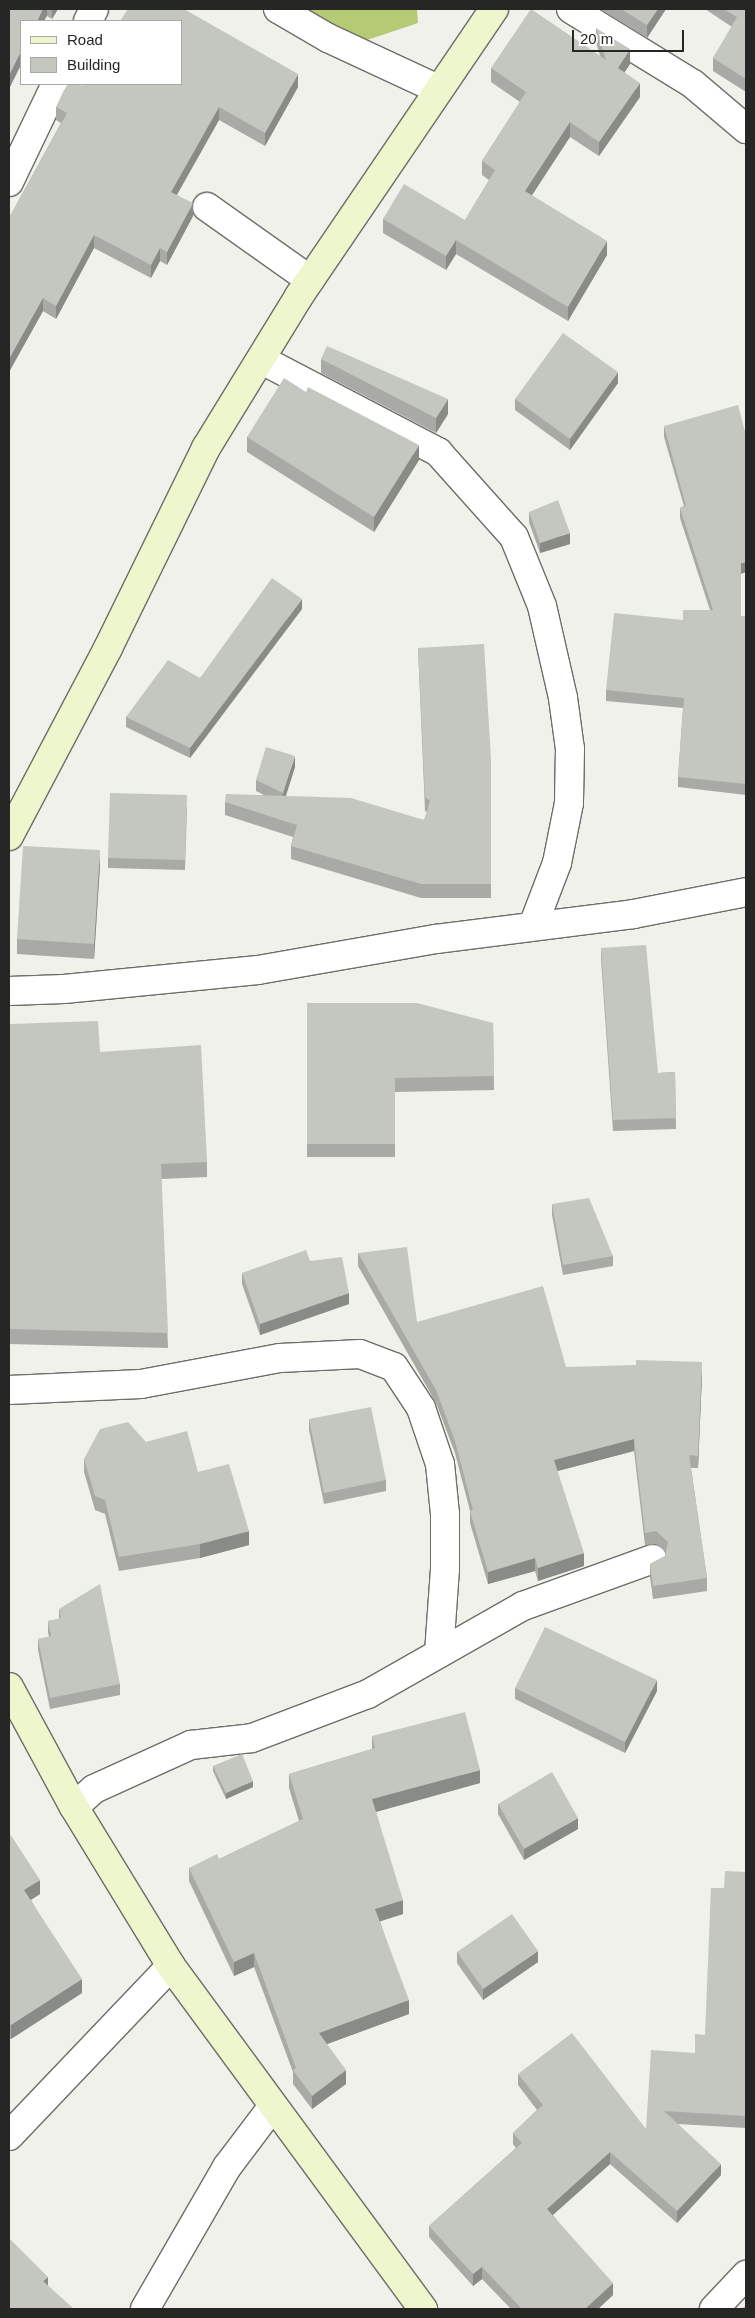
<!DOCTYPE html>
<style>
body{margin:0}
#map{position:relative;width:755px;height:2318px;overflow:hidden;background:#eff1ea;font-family:Helvetica,sans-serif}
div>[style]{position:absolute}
.forest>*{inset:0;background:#b6ca75}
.roads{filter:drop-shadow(1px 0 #6c6e68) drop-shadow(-1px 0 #6c6e68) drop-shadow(0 1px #6c6e68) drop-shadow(0 -1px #6c6e68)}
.street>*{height:28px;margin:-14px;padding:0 14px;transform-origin:14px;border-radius:14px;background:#fff}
.secondary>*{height:28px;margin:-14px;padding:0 14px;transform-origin:14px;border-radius:14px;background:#edf6cd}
.wall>*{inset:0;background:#a9aaa5}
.shaded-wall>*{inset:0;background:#898b86}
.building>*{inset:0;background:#c4c6c0}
span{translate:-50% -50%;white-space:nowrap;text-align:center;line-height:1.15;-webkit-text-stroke:5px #fff;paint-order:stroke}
.frame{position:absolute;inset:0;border:10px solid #262624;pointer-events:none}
.legend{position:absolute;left:20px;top:20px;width:162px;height:65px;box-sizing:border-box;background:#fff;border:1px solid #a8a8a7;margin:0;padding:6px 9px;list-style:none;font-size:15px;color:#262624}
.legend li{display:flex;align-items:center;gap:10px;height:25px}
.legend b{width:25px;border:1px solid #a8a8a7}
.scale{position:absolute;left:572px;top:30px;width:112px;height:22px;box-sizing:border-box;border:2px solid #262624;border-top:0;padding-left:6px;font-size:15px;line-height:18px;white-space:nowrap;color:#262624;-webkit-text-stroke:4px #fff;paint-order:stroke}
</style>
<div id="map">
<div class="forest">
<div style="clip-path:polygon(299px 9px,417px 9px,418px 23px,364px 41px)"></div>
</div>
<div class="roads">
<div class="street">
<div style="left:278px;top:9px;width:58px;rotate:30.1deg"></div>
<div style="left:328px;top:38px;width:121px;rotate:24.9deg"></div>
<div style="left:571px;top:9px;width:143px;rotate:31.6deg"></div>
<div style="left:693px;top:84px;width:70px;rotate:40.3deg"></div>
<div style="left:88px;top:21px;width:13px;rotate:-63deg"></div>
<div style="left:9px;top:182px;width:109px;rotate:-64.4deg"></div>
<div style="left:207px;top:207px;width:126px;rotate:35.3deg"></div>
<div style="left:262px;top:360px;width:199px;rotate:27.6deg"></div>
<div style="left:438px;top:452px;width:114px;rotate:48.2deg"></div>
<div style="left:514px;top:537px;width:74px;rotate:67.9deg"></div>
<div style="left:542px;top:606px;width:94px;rotate:77.1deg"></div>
<div style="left:563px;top:698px;width:51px;rotate:82.2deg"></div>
<div style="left:570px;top:749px;width:54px;rotate:91.1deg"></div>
<div style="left:569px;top:803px;width:61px;rotate:101.3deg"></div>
<div style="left:557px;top:863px;width:67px;rotate:110.9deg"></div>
<div style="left:9px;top:991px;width:55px;rotate:-2.1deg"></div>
<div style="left:64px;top:989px;width:195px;rotate:-5.6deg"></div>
<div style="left:258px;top:970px;width:181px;rotate:-9.9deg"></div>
<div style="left:436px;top:939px;width:199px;rotate:-7.2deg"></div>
<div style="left:633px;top:914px;width:115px;rotate:-11deg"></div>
<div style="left:9px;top:1390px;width:132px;rotate:-2.6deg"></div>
<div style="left:141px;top:1384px;width:141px;rotate:-10.6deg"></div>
<div style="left:280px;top:1358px;width:80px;rotate:-2.9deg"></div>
<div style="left:360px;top:1354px;width:36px;rotate:21deg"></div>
<div style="left:394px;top:1367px;width:49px;rotate:56.6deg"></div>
<div style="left:421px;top:1408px;width:59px;rotate:71.3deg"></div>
<div style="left:440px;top:1464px;width:50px;rotate:84.3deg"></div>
<div style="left:445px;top:1514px;width:55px;rotate:90deg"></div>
<div style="left:445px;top:1569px;width:84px;rotate:94.1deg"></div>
<div style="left:74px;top:1807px;width:27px;rotate:-42deg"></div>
<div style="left:94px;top:1789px;width:107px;rotate:-24.4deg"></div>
<div style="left:191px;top:1745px;width:61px;rotate:-6.5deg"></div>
<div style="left:252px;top:1738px;width:124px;rotate:-20.8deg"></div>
<div style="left:368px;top:1694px;width:178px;rotate:-29.6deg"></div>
<div style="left:523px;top:1606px;width:138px;rotate:-19.9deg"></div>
<div style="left:9px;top:2136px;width:235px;rotate:-46.4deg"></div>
<div style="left:145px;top:2309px;width:164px;rotate:-60deg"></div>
<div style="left:227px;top:2167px;width:76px;rotate:-53deg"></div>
<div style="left:714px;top:2309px;width:47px;rotate:-46.7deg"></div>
</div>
<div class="secondary">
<div style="left:9px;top:836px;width:212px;rotate:-62.2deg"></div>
<div style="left:108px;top:648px;width:223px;rotate:-63.9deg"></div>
<div style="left:206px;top:448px;width:178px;rotate:-58.5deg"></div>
<div style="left:299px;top:296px;width:347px;rotate:-55.8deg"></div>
<div style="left:9px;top:1687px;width:136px;rotate:61.6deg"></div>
<div style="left:74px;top:1807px;width:186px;rotate:58.6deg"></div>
<div style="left:171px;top:1966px;width:426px;rotate:53.7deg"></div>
</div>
</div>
<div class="wall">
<div style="clip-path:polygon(9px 9px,58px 9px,52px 19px,47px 16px)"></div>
<div style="clip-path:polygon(600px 9px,666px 9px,647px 38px)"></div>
<div style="clip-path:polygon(705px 9px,746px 9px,746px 92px,713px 71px,713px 58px,732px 27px)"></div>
<div style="clip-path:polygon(596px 28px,630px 64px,624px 73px,640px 97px,599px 156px,570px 137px,531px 195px,607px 255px,568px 321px,456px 254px,446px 270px,383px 233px,383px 219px,465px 220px,489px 180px,482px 175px,482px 161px,520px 102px,491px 82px,491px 68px,600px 56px,596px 42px)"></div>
<div style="clip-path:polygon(82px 86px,298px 87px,265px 146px,219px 120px,177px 195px,193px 216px,167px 265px,160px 261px,151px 278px,94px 248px,56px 319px,43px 311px,9px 372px,9px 218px,61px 123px,56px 120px,56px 107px)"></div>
<div style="clip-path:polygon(321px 359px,448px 414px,436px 433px,321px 373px)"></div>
<div style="clip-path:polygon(618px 383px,570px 450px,515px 410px,515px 399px)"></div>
<div style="clip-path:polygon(306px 392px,419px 460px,374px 532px,247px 452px,247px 437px)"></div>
<div style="clip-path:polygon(664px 426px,741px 574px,741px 616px,746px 616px,746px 795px,678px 787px,678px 777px,683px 708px,606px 701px,606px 690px,683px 620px,710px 610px,680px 518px,680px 508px,684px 506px,664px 437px)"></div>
<div style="clip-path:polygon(529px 512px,570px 544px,540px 553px,529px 522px)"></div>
<div style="clip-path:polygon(302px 609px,190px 758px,126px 727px,126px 717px,200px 678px)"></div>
<div style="clip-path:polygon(418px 648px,491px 759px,491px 898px,421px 898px,291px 859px,291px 846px,293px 837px,225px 815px,225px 802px,264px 795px,256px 791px,256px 780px,295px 767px,286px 796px,424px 820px,427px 812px,425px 811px)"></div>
<div style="clip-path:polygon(187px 806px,185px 870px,108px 868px,108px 858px)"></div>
<div style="clip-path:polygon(100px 865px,94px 959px,17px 954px,17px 939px)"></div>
<div style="clip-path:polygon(601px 948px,658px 1073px,675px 1072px,676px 1129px,613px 1131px,601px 959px)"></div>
<div style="clip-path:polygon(307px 1003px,493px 1023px,494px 1090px,395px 1092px,395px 1157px,307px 1157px)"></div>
<div style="clip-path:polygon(100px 1052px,207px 1162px,207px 1177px,161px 1179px,168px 1348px,9px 1344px,9px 1194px,10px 1194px)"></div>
<div style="clip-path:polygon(552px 1204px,613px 1256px,613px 1266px,563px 1275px,552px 1215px)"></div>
<div style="clip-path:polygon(358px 1253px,417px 1322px,566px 1367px,702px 1375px,698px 1468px,691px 1468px,707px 1578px,707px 1591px,653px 1599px,650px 1577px,650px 1564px,665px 1556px,666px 1552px,656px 1544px,645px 1545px,634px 1451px,557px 1471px,584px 1566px,538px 1581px,535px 1571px,488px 1584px,470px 1523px,470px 1511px,455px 1453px,436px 1403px,358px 1266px)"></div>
<div style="clip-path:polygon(310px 1261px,349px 1304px,260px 1335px,242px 1284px,242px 1273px)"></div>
<div style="clip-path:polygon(309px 1419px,386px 1480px,386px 1491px,324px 1504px,309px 1430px)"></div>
<div style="clip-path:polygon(146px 1442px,198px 1472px,249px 1545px,200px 1558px,119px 1571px,105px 1514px,95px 1510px,84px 1472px,84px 1459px)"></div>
<div style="clip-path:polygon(59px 1609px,120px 1684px,120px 1695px,50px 1709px,38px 1650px,38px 1639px,49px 1637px,48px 1632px,48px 1621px,59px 1619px)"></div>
<div style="clip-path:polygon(515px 1688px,657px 1691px,625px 1753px,515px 1699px)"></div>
<div style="clip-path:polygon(372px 1736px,480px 1783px,376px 1812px,403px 1914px,380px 1921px,409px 2014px,327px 2044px,346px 2084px,312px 2109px,293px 2084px,293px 2072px,254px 1967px,234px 1976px,189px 1881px,189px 1868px,219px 1859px,299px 1821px,289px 1788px,289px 1774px,372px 1749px)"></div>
<div style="clip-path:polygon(213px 1766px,253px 1787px,226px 1799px,213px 1771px)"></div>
<div style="clip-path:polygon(498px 1804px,578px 1829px,524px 1860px,498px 1814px)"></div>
<div style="clip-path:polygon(9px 1835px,40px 1894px,31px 1900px,82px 1993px,11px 2039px,9px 2037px)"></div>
<div style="clip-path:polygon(746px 1872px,746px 2128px,678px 2124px,721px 2175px,677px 2223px,610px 2164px,553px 2215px,613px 2295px,598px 2309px,511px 2309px,482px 2279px,473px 2286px,429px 2237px,429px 2226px,516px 2148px,513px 2144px,513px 2133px,537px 2110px,518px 2085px,518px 2074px,646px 2129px,695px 2053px,705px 2035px,724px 1888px)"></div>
<div style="clip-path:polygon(457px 1952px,538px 1962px,483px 2000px,457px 1963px)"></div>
</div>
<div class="shaded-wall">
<div style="clip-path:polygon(43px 9px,47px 9px,47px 16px,44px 21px,37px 21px)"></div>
<div style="clip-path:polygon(52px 9px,58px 9px,52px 19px)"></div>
<div style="clip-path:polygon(658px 9px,666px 9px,647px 38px,647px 25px)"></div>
<div style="clip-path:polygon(630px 49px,630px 64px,618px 82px,618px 68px)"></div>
<div style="clip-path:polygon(21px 51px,21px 65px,9px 89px,9px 75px)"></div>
<div style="clip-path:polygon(298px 74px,298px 87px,265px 146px,265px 133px)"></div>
<div style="clip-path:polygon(640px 83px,640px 97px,599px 156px,599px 142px)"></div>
<div style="clip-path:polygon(219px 107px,219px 120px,171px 205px,171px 192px)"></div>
<div style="clip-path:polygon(570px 122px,570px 137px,525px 206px,525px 191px)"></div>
<div style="clip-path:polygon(193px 203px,193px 216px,167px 265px,167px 252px)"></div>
<div style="clip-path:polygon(94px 235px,94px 248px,56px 319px,56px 306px)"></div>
<div style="clip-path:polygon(456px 240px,456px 254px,446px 270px,446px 256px)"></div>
<div style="clip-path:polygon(607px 241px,607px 255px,568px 321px,568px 307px)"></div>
<div style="clip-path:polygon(160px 248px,160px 261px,151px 278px,151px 265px)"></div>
<div style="clip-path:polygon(43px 298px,43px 311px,9px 372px,9px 359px)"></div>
<div style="clip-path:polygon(618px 372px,618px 383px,570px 450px,570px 439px)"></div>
<div style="clip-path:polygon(448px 399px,448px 414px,436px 433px,436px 418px)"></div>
<div style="clip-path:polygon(419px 445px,419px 460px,374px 532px,374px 517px)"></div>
<div style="clip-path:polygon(10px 497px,10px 510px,9px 512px,9px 499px)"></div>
<div style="clip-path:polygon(570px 533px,570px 544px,540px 553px,540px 543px)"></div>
<div style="clip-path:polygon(746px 562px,746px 572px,741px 574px,741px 563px)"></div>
<div style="clip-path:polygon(302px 599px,302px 609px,190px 758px,190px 748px)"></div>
<div style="clip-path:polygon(295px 756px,295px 767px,283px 804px,283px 793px)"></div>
<div style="clip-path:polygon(100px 850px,100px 865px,94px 959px,94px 944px)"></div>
<div style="clip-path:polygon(349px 1293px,349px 1304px,260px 1335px,260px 1324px)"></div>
<div style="clip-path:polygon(702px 1362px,702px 1375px,698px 1468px,698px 1456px)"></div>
<div style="clip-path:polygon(634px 1439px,634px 1451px,554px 1472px,554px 1460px)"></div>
<div style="clip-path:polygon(249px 1531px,249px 1545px,200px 1558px,200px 1544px)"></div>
<div style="clip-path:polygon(584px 1553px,584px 1566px,538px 1581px,538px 1568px)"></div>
<div style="clip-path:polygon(535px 1558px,535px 1571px,488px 1584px,488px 1572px)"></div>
<div style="clip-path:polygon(657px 1680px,657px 1691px,625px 1753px,625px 1742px)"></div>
<div style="clip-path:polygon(480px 1770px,480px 1783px,372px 1813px,372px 1799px)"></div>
<div style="clip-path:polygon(253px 1781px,253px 1787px,226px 1799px,226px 1793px)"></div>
<div style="clip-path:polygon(578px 1818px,578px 1829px,524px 1860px,524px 1849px)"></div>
<div style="clip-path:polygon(40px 1880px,40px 1894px,24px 1904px,24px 1890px)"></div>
<div style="clip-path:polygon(403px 1900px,403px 1914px,375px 1923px,375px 1909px)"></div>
<div style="clip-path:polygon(538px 1951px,538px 1962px,483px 2000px,483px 1989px)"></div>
<div style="clip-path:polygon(254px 1953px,254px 1967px,234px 1976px,234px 1962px)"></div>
<div style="clip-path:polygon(82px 1979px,82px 1993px,11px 2039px,11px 2025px)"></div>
<div style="clip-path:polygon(409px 2000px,409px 2014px,319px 2047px,319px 2033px)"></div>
<div style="clip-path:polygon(346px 2070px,346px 2084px,312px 2109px,312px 2096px)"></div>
<div style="clip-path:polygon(610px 2152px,610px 2164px,547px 2220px,547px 2209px)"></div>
<div style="clip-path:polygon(721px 2164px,721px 2175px,677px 2223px,677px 2211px)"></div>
<div style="clip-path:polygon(482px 2267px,482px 2279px,473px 2286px,473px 2274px)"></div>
<div style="clip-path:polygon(48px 2277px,48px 2291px,43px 2281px)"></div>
<div style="clip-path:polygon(613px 2283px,613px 2295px,598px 2309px,585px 2309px)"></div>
</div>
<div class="building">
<div style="clip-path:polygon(9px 9px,43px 9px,37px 21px,21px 21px,21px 51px,9px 75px)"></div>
<div style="clip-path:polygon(128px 9px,184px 9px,298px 74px,265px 133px,219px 107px,171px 192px,193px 203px,167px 252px,160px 248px,151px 265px,94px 235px,56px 306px,43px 298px,9px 359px,9px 218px,67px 113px,56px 107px,64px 90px,68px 84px,78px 84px,82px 86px,83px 84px,181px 84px,181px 21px,120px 21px)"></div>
<div style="clip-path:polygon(531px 9px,606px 60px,596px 28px,630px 49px,618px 68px,640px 83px,599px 142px,570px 122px,525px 191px,607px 241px,568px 307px,456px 240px,446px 256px,383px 219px,404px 184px,465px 220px,495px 170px,482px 161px,526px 92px,491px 68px)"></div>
<div style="clip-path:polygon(621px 9px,658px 9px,647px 25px)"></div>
<div style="clip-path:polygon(724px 9px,746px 9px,746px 79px,713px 58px,737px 17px)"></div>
<div style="clip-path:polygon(563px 333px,618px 372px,570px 439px,515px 399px)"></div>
<div style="clip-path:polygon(327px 346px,448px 399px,436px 418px,321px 359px)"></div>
<div style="clip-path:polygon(284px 378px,306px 392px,308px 387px,419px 445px,374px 517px,247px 437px)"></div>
<div style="clip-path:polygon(738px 405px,746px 435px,746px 562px,741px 563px,741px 616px,746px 616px,746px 784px,678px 777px,684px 698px,606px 690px,614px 613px,683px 620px,683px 610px,713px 610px,680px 508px,686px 506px,664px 426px)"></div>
<div style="clip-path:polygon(558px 500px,570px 533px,540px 543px,529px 512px)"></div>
<div style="clip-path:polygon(272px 578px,302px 599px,190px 748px,126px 717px,168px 660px,200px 678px)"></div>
<div style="clip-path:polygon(484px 644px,491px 759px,491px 884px,421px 884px,291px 846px,297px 825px,225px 802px,226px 794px,351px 798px,424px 820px,430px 801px,425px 797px,418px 648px)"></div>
<div style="clip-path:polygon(266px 747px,295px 756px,283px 793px,256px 780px)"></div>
<div style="clip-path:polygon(110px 793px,187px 795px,185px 860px,108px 858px)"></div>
<div style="clip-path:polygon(23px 846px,100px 850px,94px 944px,17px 939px)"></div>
<div style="clip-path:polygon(646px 945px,658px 1073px,675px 1072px,676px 1118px,613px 1120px,601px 948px)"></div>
<div style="clip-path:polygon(307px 1003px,417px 1003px,493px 1023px,494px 1076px,395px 1078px,395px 1144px,307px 1144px)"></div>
<div style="clip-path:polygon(98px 1021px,100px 1052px,201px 1045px,207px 1162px,161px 1164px,168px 1333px,9px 1329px,9px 1194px,10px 1194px,10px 1024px)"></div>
<div style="clip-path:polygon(589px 1198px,613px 1256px,563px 1265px,552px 1204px)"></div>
<div style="clip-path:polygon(407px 1247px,417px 1322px,543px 1286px,566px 1367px,636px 1365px,636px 1360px,702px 1362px,698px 1456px,689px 1455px,707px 1578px,653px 1586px,650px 1564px,665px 1556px,668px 1542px,656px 1531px,645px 1533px,634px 1439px,554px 1460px,584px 1553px,538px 1568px,535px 1558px,488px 1572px,470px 1511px,473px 1510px,455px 1441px,436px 1390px,358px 1253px)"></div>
<div style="clip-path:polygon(306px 1250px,310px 1261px,342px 1257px,349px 1293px,260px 1324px,242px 1273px)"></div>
<div style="clip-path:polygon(371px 1407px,386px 1480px,324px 1493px,309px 1419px)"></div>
<div style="clip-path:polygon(128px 1422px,146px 1442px,187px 1431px,198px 1472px,229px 1464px,249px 1531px,200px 1544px,119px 1557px,105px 1500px,95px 1496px,84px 1459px,100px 1429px)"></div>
<div style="clip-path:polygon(100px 1584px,120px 1684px,50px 1698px,38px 1639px,51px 1636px,48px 1621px,61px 1618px,59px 1609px)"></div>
<div style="clip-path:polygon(545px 1627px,657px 1680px,625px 1742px,515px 1688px)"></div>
<div style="clip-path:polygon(465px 1712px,480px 1770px,372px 1799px,403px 1900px,375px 1909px,409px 2000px,319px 2033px,346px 2070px,312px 2096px,293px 2070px,296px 2068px,254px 1953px,234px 1962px,189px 1868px,217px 1854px,219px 1859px,303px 1819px,289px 1774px,375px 1748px,372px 1736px)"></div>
<div style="clip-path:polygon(242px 1754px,253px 1781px,226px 1793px,213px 1766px)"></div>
<div style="clip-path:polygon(552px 1772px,578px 1818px,524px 1849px,498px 1804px)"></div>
<div style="clip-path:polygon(10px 1834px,40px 1880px,24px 1890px,82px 1979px,11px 2025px,9px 2022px,9px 1835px)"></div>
<div style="clip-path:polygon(725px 1871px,746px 1872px,746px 2116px,664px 2111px,721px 2164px,677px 2211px,610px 2152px,547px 2209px,613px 2283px,585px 2309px,522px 2309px,482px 2267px,473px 2274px,429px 2226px,522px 2143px,513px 2133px,543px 2105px,518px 2074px,572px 2033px,646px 2129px,651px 2050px,695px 2053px,695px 2034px,705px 2035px,711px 1888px,724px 1888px)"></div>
<div style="clip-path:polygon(512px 1914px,538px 1951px,483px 1989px,457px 1952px)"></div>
<div style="clip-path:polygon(9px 2238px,48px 2277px,43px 2281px,74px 2309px,9px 2309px)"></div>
<div style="clip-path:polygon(746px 2305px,746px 2309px,741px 2309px)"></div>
</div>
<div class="frame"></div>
<ul class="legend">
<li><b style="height:6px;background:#edf6cd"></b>Road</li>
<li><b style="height:14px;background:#c4c6c0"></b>Building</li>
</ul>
<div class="scale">20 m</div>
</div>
